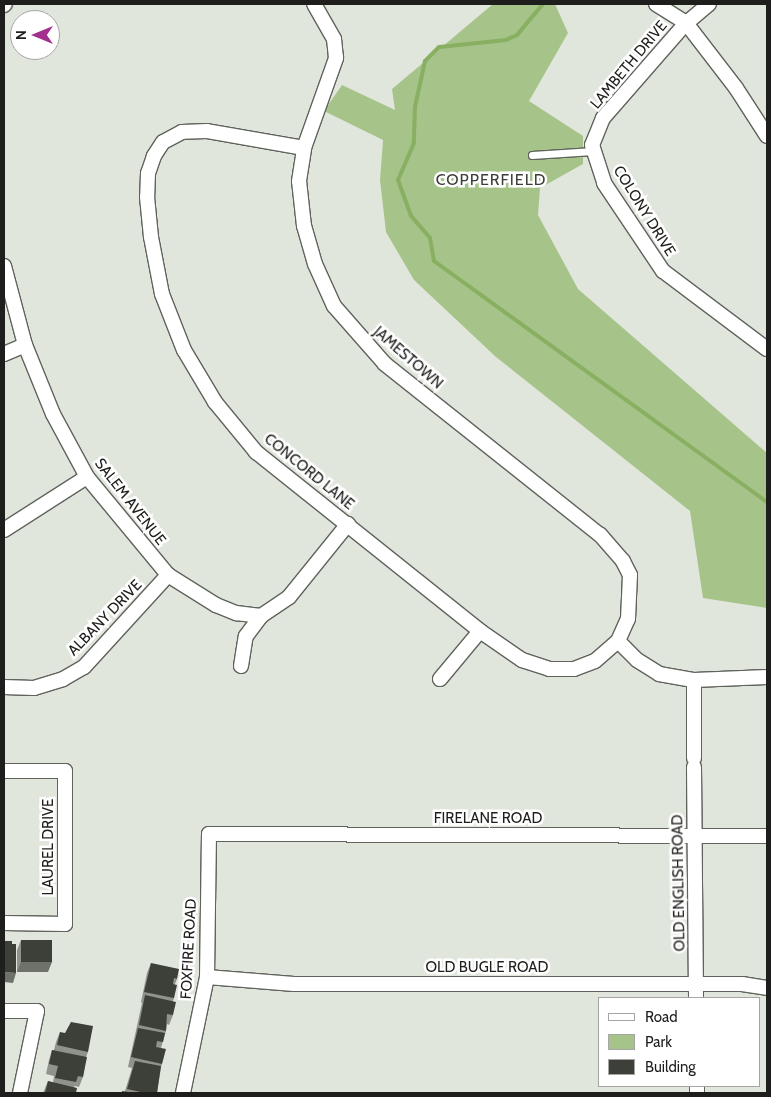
<!DOCTYPE html>
<style>
body{margin:0}
#map{position:relative;width:771px;height:1097px;overflow:hidden;background:#e1e6dd;font-family:Cabin,sans-serif}
div>[style]{position:absolute}
.green>*{inset:0;background:#a6c38a}
.stream>*{height:4px;margin:-2px;padding:0 2px;transform-origin:2px;border-radius:2px;background:#89af61}
.roads{filter:drop-shadow(1px 0 #5f635c) drop-shadow(-1px 0 #5f635c) drop-shadow(0 1px #5f635c) drop-shadow(0 -1px #5f635c)}
.service>*{height:7px;margin:-3.5px;padding:0 3.5px;transform-origin:3.5px;border-radius:3.5px;background:#fff}
.minor>*{height:14px;margin:-7px;padding:0 7px;transform-origin:7px;border-radius:7px;background:#fff}
.wall>*{inset:0;background:#8f938b}
.shaded-wall>*{inset:0;background:#6e726a}
.building>*{inset:0;background:#3d4039}
span{translate:-50% -50%;white-space:nowrap;text-align:center;line-height:1.15;-webkit-text-stroke:5px #fff;paint-order:stroke}
.street-label{font-size:15px;color:#1e1f1c}
.neighbourhood-label{font-size:16px;color:#3a3e37;letter-spacing:1px}
.frame{position:absolute;inset:0;border:5px solid #1e1f1c;pointer-events:none}
.legend{position:absolute;left:598px;top:997px;width:162px;height:90px;box-sizing:border-box;background:#fff;border:1px solid #a5a5a4;margin:0;padding:6px 9px;list-style:none;font-size:15px;color:#1e1f1c}
.legend li{display:flex;align-items:center;gap:10px;height:25px}
.legend b{width:25px;border:1px solid #a5a5a4}
.north{position:absolute;left:10px;top:10px;width:50px;height:50px;box-sizing:border-box;background:#fff;border:1px solid #a5a5a4;border-radius:50%;rotate:270deg;font-size:14px;font-weight:700;line-height:20px;text-align:center;color:#1e1f1c}
.north::after{content:'';display:block;margin:auto;width:18px;height:22px;background:#a2308c;clip-path:polygon(50% 0,100% 100%,50% 72%,0 100%)}
</style>
<div id="map">
<div class="green">
<div style="clip-path:polygon(493px 4px,555px 4px,568px 33px,529px 101px,583px 136px,583px 164px,540px 188px,538px 215px,578px 289px,767px 453px,767px 608px,703px 598px,690px 511px,496px 357px,414px 280px,386px 232px,380px 180px,383px 140px,324px 111px,342px 85px,395px 110px,392px 89px)"></div>
</div>
<div class="stream">
<div style="left:543px;top:4px;width:40px;rotate:130deg"></div>
<div style="left:517px;top:35px;width:12px;rotate:156deg"></div>
<div style="left:506px;top:40px;width:67px;rotate:174deg"></div>
<div style="left:439px;top:47px;width:20px;rotate:135deg"></div>
<div style="left:425px;top:61px;width:47px;rotate:102.3deg"></div>
<div style="left:415px;top:107px;width:36px;rotate:92deg"></div>
<div style="left:414px;top:143px;width:40px;rotate:113.4deg"></div>
<div style="left:398px;top:180px;width:38px;rotate:70deg"></div>
<div style="left:411px;top:216px;width:29px;rotate:49deg"></div>
<div style="left:430px;top:238px;width:23px;rotate:80deg"></div>
<div style="left:434px;top:261px;width:411px;rotate:35.9deg"></div>
</div>
<div class="roads">
<div class="service">
<div style="left:532px;top:155px;width:61px;rotate:-3.8deg"></div>
</div>
<div class="minor">
<div style="left:656px;top:4px;width:36px;rotate:32deg"></div>
<div style="left:686px;top:23px;width:82px;rotate:52.4deg"></div>
<div style="left:736px;top:88px;width:57px;rotate:57.1deg"></div>
<div style="left:709px;top:4px;width:30px;rotate:140deg"></div>
<div style="left:686px;top:23px;width:126px;rotate:131.1deg"></div>
<div style="left:603px;top:118px;width:29px;rotate:112deg"></div>
<div style="left:592px;top:145px;width:40px;rotate:72deg"></div>
<div style="left:604px;top:183px;width:106px;rotate:56.2deg"></div>
<div style="left:663px;top:271px;width:130px;rotate:36.9deg"></div>
<div style="left:4px;top:5px;width:1px;rotate:-45deg"></div>
<div style="left:304px;top:148px;width:98px;rotate:-170.1deg"></div>
<div style="left:207px;top:131px;width:25px;rotate:178deg"></div>
<div style="left:182px;top:132px;width:21px;rotate:152deg"></div>
<div style="left:163px;top:142px;width:17px;rotate:123deg"></div>
<div style="left:154px;top:156px;width:18px;rotate:109deg"></div>
<div style="left:148px;top:173px;width:24px;rotate:92deg"></div>
<div style="left:147px;top:197px;width:40px;rotate:84.3deg"></div>
<div style="left:151px;top:237px;width:58px;rotate:79.1deg"></div>
<div style="left:162px;top:294px;width:60px;rotate:68.6deg"></div>
<div style="left:184px;top:350px;width:61px;rotate:59.2deg"></div>
<div style="left:215px;top:402px;width:65px;rotate:50.6deg"></div>
<div style="left:256px;top:452px;width:287px;rotate:38.6deg"></div>
<div style="left:480px;top:631px;width:51px;rotate:34.6deg"></div>
<div style="left:522px;top:660px;width:28px;rotate:18deg"></div>
<div style="left:549px;top:669px;width:25px"></div>
<div style="left:574px;top:669px;width:22px;rotate:-21deg"></div>
<div style="left:595px;top:661px;width:30px;rotate:-41deg"></div>
<div style="left:618px;top:641px;width:24px;rotate:-66deg"></div>
<div style="left:628px;top:619px;width:44px;rotate:-87.4deg"></div>
<div style="left:630px;top:575px;width:16px;rotate:-117deg"></div>
<div style="left:623px;top:561px;width:35px;rotate:-131deg"></div>
<div style="left:600px;top:535px;width:275px;rotate:-141.5deg"></div>
<div style="left:385px;top:364px;width:77px;rotate:-131.3deg"></div>
<div style="left:334px;top:306px;width:46px;rotate:-114.3deg"></div>
<div style="left:315px;top:264px;width:40px;rotate:-106deg"></div>
<div style="left:304px;top:226px;width:45px;rotate:-96.3deg"></div>
<div style="left:299px;top:181px;width:33px;rotate:-81deg"></div>
<div style="left:304px;top:148px;width:96px;rotate:-70.4deg"></div>
<div style="left:336px;top:58px;width:19px;rotate:-96deg"></div>
<div style="left:334px;top:39px;width:40px;rotate:-119.7deg"></div>
<div style="left:4px;top:266px;width:82px;rotate:75.1deg"></div>
<div style="left:25px;top:345px;width:74px;rotate:67.9deg"></div>
<div style="left:53px;top:414px;width:72px;rotate:61.6deg"></div>
<div style="left:87px;top:477px;width:127px;rotate:50.4deg"></div>
<div style="left:168px;top:575px;width:57px;rotate:32deg"></div>
<div style="left:216px;top:605px;width:22px;rotate:22deg"></div>
<div style="left:236px;top:613px;width:25px;rotate:7deg"></div>
<div style="left:4px;top:354px;width:23px;rotate:-23deg"></div>
<div style="left:4px;top:530px;width:98px;rotate:-32.6deg"></div>
<div style="left:618px;top:641px;width:27px;rotate:45deg"></div>
<div style="left:637px;top:660px;width:26px;rotate:32deg"></div>
<div style="left:659px;top:674px;width:36px;rotate:10deg"></div>
<div style="left:694px;top:680px;width:73px;rotate:-2.4deg"></div>
<div style="left:241px;top:666px;width:30px;rotate:-81deg"></div>
<div style="left:246px;top:636px;width:25px;rotate:-53deg"></div>
<div style="left:261px;top:616px;width:34px;rotate:-34deg"></div>
<div style="left:289px;top:597px;width:94px;rotate:-51.1deg"></div>
<div style="left:440px;top:679px;width:62px;rotate:-50.2deg"></div>
<div style="left:694px;top:680px;width:78px;rotate:90deg"></div>
<div style="left:4px;top:687px;width:30px;rotate:2deg"></div>
<div style="left:34px;top:688px;width:30px;rotate:-17deg"></div>
<div style="left:63px;top:679px;width:24px;rotate:-30deg"></div>
<div style="left:84px;top:667px;width:125px;rotate:-47.6deg"></div>
<div style="left:694px;top:767px;width:231px;rotate:89.5deg"></div>
<div style="left:4px;top:771px;width:61px"></div>
<div style="left:65px;top:771px;width:153px;rotate:90deg"></div>
<div style="left:65px;top:924px;width:61px;rotate:-179.1deg"></div>
<div style="left:207px;top:977px;width:87px;rotate:4.6deg"></div>
<div style="left:294px;top:984px;width:448px"></div>
<div style="left:742px;top:984px;width:25px;rotate:9deg"></div>
<div style="left:4px;top:1011px;width:33px"></div>
<div style="left:37px;top:1011px;width:84px;rotate:101.7deg"></div>
<div style="left:697px;top:1086px;width:7px;rotate:90deg"></div>
<div style="left:183px;top:1093px;width:118px;rotate:-78.3deg"></div>
<div style="left:207px;top:977px;width:143px;rotate:-89.2deg"></div>
<div style="left:209px;top:834px;width:558px;rotate:0.21deg"></div>
</div>
</div>
<div class="wall">
<div style="clip-path:polygon(21px 940px,48px 972px,17px 972px,17px 950px)"></div>
<div style="clip-path:polygon(151px 963px,177px 979px,175px 984px,174px 998px,173px 1001px,173px 1015px,169px 1025px,167px 1024px,166px 1031px,161px 1048px,162px 1064px,161px 1067px,157px 1093px,122px 1093px,125px 1091px,132px 1068px,128px 1067px,142px 1003px,141px 1002px,147px 973px)"></div>
<div style="clip-path:polygon(60px 1032px,88px 1052px,86px 1057px,83px 1077px,79px 1087px,75px 1086px,74px 1087px,76px 1093px,43px 1093px,48px 1081px,53px 1083px,54px 1076px,46px 1074px,49px 1060px,52px 1050px,54px 1050px,56px 1042px)"></div>
</div>
<div class="shaded-wall">
<div style="clip-path:polygon(21px 962px,52px 962px,48px 972px,17px 972px)"></div>
<div style="clip-path:polygon(4px 972px,16px 973px,13px 983px,4px 982px)"></div>
</div>
<div class="building">
<div style="clip-path:polygon(21px 940px,52px 940px,52px 962px,21px 962px)"></div>
<div style="clip-path:polygon(4px 941px,12px 941px,12px 944px,16px 944px,16px 973px,4px 972px)"></div>
<div style="clip-path:polygon(151px 963px,179px 969px,177px 979px,174px 978px,173px 984px,177px 985px,174px 998px,144px 992px)"></div>
<div style="clip-path:polygon(145px 995px,176px 1002px,173px 1015px,167px 1014px,166px 1031px,139px 1025px)"></div>
<div style="clip-path:polygon(71px 1022px,93px 1026px,88px 1052px,57px 1045px,60px 1032px,65px 1033px)"></div>
<div style="clip-path:polygon(5px 1026px,5px 1052px,4px 1052px,4px 1027px)"></div>
<div style="clip-path:polygon(138px 1028px,165px 1033px,163px 1042px,157px 1041px,156px 1047px,166px 1049px,162px 1064px,131px 1057px)"></div>
<div style="clip-path:polygon(52px 1050px,87px 1057px,83px 1077px,78px 1076px,76px 1082px,55px 1078px,58px 1066px,49px 1064px)"></div>
<div style="clip-path:polygon(135px 1061px,161px 1066px,157px 1093px,145px 1093px,127px 1089px)"></div>
<div style="clip-path:polygon(48px 1081px,77px 1088px,76px 1093px,45px 1093px)"></div>
<div style="clip-path:polygon(122px 1091px,134px 1093px,122px 1093px)"></div>
</div>
<div class="street-label">
<span style="left:629px;top:65px;rotate:-50deg">LAMBETH DRIVE</span>
<span style="left:644px;top:211px;rotate:58deg">COLONY DRIVE</span>
<span style="left:408px;top:358px;rotate:41deg">JAMESTOWN</span>
<span style="left:309px;top:472px;rotate:39deg">CONCORD LANE</span>
<span style="left:130px;top:502px;rotate:52deg">SALEM AVENUE</span>
<span style="left:105px;top:618px;rotate:-46deg">ALBANY DRIVE</span>
<span style="left:488px;top:819px">FIRELANE ROAD</span>
<span style="left:49px;top:847px;rotate:-90deg">LAUREL DRIVE</span>
<span style="left:679px;top:883px;rotate:-91deg">OLD ENGLISH ROAD</span>
<span style="left:189px;top:949px;rotate:-87deg">FOXFIRE ROAD</span>
<span style="left:487px;top:968px">OLD BUGLE ROAD</span>
</div>
<div class="neighbourhood-label">
<span style="left:491px;top:180px">COPPERFIELD</span>
</div>
<div class="frame"></div>
<ul class="legend">
<li><b style="height:6px;background:#fff"></b>Road</li>
<li><b style="height:14px;background:#a6c38a"></b>Park</li>
<li><b style="height:14px;background:#3d4039"></b>Building</li>
</ul>
<div class="north">N</div>
</div>
